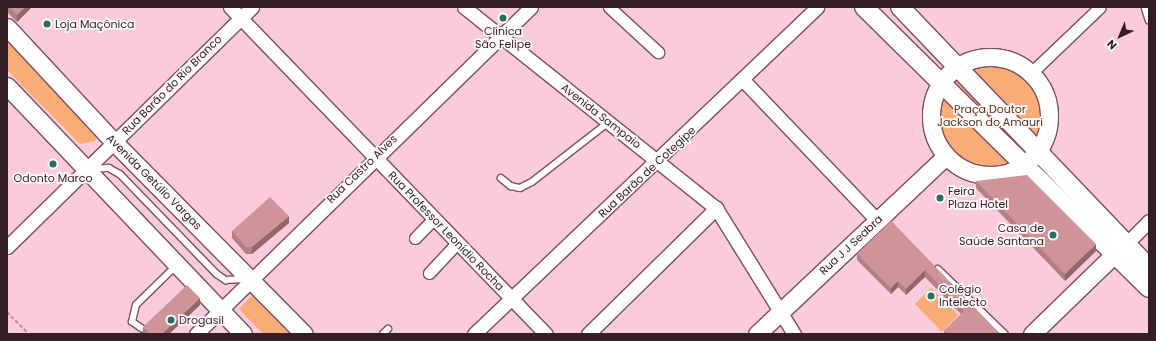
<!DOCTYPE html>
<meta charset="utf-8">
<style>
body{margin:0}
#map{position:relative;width:1156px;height:341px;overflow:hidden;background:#facbdb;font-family:Poppins,sans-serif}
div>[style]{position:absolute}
.green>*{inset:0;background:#f8ac76}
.round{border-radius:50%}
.path>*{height:1.5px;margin-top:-0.75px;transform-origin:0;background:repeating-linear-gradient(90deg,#b7909e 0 4px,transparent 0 6px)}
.roads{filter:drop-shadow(1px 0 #7f4e61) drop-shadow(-1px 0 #7f4e61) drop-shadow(0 1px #7f4e61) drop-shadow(0 -1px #7f4e61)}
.service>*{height:5.5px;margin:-2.75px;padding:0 2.75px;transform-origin:2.75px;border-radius:2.75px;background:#fff}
.minor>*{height:11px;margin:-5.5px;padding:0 5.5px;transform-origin:5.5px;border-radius:5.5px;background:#fff}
.tertiary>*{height:13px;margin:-6.5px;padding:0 6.5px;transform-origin:6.5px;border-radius:6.5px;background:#fff}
.primary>*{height:17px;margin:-8.5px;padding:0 8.5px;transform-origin:8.5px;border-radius:8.5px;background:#fff}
.primary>.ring{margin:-8.5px;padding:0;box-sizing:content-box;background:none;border:17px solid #fff;border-radius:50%}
.trunk>*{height:18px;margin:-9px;padding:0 9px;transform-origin:9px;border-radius:9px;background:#fff}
.wall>*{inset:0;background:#b27f82}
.shaded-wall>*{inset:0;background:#91686a}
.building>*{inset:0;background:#cf9497}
.dots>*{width:11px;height:11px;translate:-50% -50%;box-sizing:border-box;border:2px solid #fff9fb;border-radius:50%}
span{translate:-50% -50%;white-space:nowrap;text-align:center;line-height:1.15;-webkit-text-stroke:3.5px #fff9fb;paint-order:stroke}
.poi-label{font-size:11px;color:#331d26}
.left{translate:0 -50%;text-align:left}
.right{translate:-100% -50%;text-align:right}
.street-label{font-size:11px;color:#331d26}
.park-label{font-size:11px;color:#58351b}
.frame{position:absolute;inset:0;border:8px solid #331d26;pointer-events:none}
.north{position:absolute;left:1100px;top:16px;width:40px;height:40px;-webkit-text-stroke:3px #fff9fb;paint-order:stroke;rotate:224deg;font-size:11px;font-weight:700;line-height:16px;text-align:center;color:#331d26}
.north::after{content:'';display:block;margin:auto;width:14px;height:18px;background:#331d26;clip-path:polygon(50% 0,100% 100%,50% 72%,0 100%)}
</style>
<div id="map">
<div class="green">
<div style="clip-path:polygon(7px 36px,98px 134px,95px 141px,80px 144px,7px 70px)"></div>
<div class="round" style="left:931px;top:57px;width:118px;height:118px"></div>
<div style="clip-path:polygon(931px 288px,958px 315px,942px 332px,915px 304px)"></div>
<div style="clip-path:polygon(254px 293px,295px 334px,263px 334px,239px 309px)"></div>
</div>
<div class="path">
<div style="left:7px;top:312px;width:31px;rotate:45deg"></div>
</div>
<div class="roads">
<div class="service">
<div style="left:1145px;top:7px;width:14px;rotate:73deg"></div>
<div style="left:93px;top:169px;width:16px;rotate:-4deg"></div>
<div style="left:109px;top:168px;width:13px;rotate:29deg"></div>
<div style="left:120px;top:174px;width:139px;rotate:45.9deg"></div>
<div style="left:217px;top:274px;width:11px;rotate:34deg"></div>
<div style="left:226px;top:280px;width:18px;rotate:-3deg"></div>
<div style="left:501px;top:178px;width:13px;rotate:39deg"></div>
<div style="left:511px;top:186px;width:9px;rotate:13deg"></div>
<div style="left:520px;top:188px;width:13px;rotate:-27deg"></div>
<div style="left:532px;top:182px;width:98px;rotate:-37.9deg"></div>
<div style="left:938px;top:269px;width:93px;rotate:44.1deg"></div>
<div style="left:142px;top:329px;width:12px;rotate:-145deg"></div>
<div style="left:132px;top:322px;width:17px;rotate:-77deg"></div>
<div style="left:136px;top:305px;width:56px;rotate:-44.3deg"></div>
<div style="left:383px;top:334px;width:7px;rotate:-45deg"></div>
</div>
<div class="minor">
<div style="left:609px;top:7px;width:67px;rotate:42.6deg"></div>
<div style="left:1031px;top:73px;width:95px;rotate:-43.7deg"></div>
<div style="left:415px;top:238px;width:28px;rotate:-46deg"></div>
<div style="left:429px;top:273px;width:42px;rotate:-46.9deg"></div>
</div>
<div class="tertiary">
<div style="left:230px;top:7px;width:455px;rotate:46deg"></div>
<div style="left:464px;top:7px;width:322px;rotate:38.6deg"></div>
<div style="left:716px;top:208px;width:148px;rotate:58.2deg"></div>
<div style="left:743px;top:80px;width:194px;rotate:46.3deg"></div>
<div style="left:1125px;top:245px;width:34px;rotate:-45deg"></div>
<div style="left:7px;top:247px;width:343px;rotate:-44.4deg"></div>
<div style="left:196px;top:334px;width:468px;rotate:-44.3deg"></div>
<div style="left:474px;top:334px;width:474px;rotate:-43.6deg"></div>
<div style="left:588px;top:334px;width:180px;rotate:-44.5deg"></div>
</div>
<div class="primary">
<div style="left:7px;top:27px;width:157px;rotate:47.1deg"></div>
<div style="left:114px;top:142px;width:270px;rotate:45.3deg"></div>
<div class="ring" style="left:931px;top:57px;width:101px;height:101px"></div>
<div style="left:7px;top:86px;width:342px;rotate:46.4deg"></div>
<div style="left:757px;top:334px;width:260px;rotate:-43.3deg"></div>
<div style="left:1032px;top:334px;width:128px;rotate:-44.1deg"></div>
</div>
<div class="trunk">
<div style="left:864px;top:7px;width:400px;rotate:44.6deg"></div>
<div style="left:900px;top:7px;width:361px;rotate:46.3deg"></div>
</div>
</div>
<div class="wall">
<div style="clip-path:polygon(7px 7px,32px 7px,17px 22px,7px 12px)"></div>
<div style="clip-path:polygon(976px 181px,1096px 251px,1065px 281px,976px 188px)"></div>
<div style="clip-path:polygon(891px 221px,1000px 334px,944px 334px,944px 331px,961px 314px,925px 277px,906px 295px,898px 287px,891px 294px,857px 260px,857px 254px)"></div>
<div style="clip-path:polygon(289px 223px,252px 254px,246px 254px,232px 238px,232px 231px)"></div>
<div style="clip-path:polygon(200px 305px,169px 334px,143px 334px,143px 327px)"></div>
</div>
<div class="shaded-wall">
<div style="clip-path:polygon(25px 7px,32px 7px,17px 22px,17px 15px)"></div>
<div style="clip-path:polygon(289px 216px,289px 223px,252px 254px,252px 247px)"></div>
<div style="clip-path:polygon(1096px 244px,1096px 251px,1065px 281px,1065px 274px)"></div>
<div style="clip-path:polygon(925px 270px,925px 277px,906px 295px,906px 289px)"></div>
<div style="clip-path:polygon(898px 281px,898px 287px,891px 294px,891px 288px)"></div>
<div style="clip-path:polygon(200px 298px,200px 305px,169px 334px,162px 334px)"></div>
</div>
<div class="building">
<div style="clip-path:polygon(9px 7px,25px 7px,17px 15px)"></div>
<div style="clip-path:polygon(1027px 175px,1096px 244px,1065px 274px,976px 181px)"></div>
<div style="clip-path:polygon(270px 197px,289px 216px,252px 247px,246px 247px,232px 231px)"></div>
<div style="clip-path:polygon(891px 221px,1000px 334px,947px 334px,944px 331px,964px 311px,925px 270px,906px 289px,898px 281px,891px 288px,857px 254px)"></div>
<div style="clip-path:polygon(187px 285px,200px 298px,162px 334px,150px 334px,143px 327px)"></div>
</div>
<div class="dots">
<div style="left:503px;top:18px;background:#2b6d5e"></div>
<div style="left:47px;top:24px;background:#2b6d5e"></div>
<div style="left:53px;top:164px;background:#2b6d5e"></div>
<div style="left:940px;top:198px;background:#2b6d5e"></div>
<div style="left:1053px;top:235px;background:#2b6d5e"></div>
<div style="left:931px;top:296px;background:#2b6d5e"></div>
<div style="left:171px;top:320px;background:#2b6d5e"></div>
</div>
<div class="poi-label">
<span class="left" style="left:55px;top:24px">Loja Maçônica</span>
<span style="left:503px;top:38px">Clínica<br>São Felipe</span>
<span style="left:53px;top:178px">Odonto Marco</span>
<span class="left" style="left:948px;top:198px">Feira<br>Plaza Hotel</span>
<span class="right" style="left:1044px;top:235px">Casa de<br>Saúde Santana</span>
<span class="left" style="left:939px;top:296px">Colégio<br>Intelecto</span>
<span class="left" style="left:179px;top:320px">Drogasil</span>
</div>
<div class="street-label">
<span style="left:172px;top:85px;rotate:-45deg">Rua Barão do Rio Branco</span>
<span style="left:601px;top:116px;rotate:38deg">Avenida Sampaio</span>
<span style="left:362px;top:169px;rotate:-44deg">Rua Castro Alves</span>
<span style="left:647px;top:172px;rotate:-43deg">Rua Barão de Cotegipe</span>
<span style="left:154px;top:182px;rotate:45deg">Avenida Getúlio Vargas</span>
<span style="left:446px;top:231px;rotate:46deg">Rua Professor Leonídio Rocha</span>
<span style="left:851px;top:245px;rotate:-43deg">Rua J J Seabra</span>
</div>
<div class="park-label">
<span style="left:990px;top:116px">Praça Doutor<br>Jackson do Amauri</span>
</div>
<div class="frame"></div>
<div class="north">N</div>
</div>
